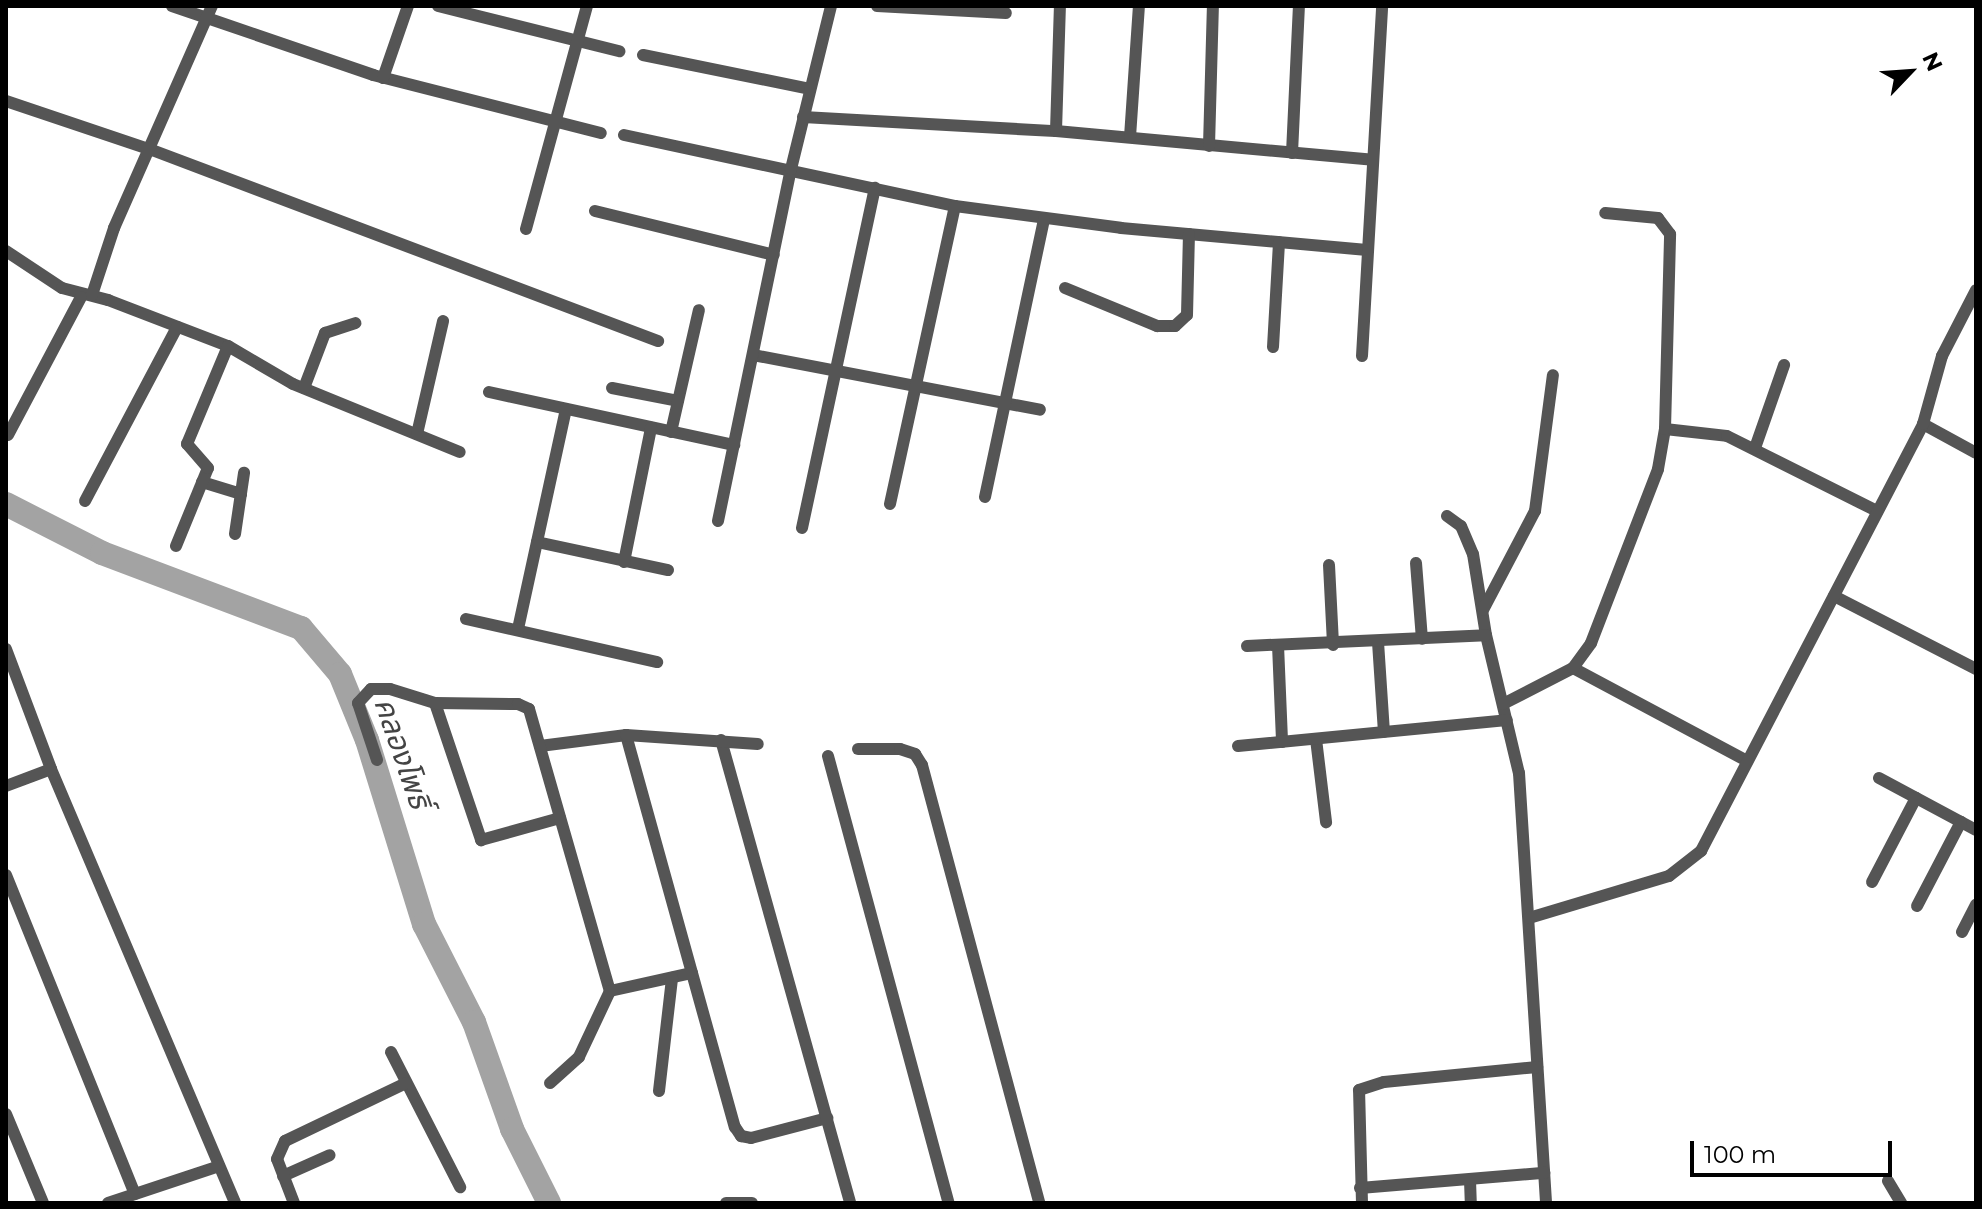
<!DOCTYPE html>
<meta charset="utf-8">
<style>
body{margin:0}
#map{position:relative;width:1982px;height:1209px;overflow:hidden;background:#fff;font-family:Montserrat,"Noto Sans Thai",sans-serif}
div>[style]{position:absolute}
.river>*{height:24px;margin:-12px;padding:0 12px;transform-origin:12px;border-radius:12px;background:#a3a3a3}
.street>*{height:12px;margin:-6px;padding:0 6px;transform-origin:6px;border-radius:6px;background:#555}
span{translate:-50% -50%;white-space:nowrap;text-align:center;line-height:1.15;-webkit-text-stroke:6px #fff;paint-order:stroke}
.water-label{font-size:30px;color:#444;font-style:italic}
.frame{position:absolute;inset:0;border:8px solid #000;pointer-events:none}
.north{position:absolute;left:1870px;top:32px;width:80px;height:80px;-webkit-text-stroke:6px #fff;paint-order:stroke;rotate:65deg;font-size:22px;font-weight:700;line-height:32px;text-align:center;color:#000}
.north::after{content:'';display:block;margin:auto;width:28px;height:36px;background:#000;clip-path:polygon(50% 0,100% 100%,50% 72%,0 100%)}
.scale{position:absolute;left:1690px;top:1141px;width:202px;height:36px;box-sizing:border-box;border:4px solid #000;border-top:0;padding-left:10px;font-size:24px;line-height:28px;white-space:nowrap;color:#000;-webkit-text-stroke:6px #fff;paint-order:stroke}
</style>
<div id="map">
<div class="river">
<div style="left:6px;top:504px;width:108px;rotate:27deg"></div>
<div style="left:102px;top:553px;width:213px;rotate:20.7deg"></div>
<div style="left:301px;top:628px;width:60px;rotate:49.7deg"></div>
<div style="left:340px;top:674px;width:71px;rotate:67.8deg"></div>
<div style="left:367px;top:740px;width:193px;rotate:72.8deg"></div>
<div style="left:424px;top:924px;width:110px;rotate:63deg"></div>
<div style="left:474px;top:1022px;width:114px;rotate:70.4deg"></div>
<div style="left:512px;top:1129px;width:83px;rotate:63.4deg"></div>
</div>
<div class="street">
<div style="left:172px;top:6px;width:213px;rotate:18.9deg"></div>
<div style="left:373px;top:75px;width:235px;rotate:14.3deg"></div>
<div style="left:438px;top:6px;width:187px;rotate:14deg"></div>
<div style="left:877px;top:6px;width:129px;rotate:3.1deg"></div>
<div style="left:643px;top:55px;width:170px;rotate:11.5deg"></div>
<div style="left:383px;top:78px;width:76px;rotate:-70.9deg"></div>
<div style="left:6px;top:101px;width:154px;rotate:18.6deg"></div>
<div style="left:152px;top:150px;width:541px;rotate:20.68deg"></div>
<div style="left:803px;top:117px;width:253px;rotate:3.2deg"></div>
<div style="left:1056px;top:131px;width:318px;rotate:5.2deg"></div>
<div style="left:1056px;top:131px;width:125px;rotate:-88.2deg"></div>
<div style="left:624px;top:135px;width:339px;rotate:12.1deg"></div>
<div style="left:955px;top:206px;width:167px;rotate:7.5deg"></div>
<div style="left:1121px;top:228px;width:247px;rotate:5.1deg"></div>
<div style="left:1130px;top:137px;width:131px;rotate:-86.1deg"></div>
<div style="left:1209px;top:146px;width:140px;rotate:-88.4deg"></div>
<div style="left:1292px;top:153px;width:147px;rotate:-87.3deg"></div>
<div style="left:595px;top:211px;width:184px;rotate:13.8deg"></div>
<div style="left:526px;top:229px;width:231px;rotate:-74.7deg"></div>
<div style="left:6px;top:251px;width:67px;rotate:33.5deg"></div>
<div style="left:62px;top:288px;width:48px;rotate:14.6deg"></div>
<div style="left:108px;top:300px;width:129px;rotate:21deg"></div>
<div style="left:228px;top:346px;width:75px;rotate:30.3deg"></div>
<div style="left:293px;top:384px;width:180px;rotate:22.2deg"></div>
<div style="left:1065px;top:288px;width:100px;rotate:22.4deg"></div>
<div style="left:1157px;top:326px;width:18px"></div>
<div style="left:1175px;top:326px;width:16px;rotate:-43deg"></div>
<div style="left:1187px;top:315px;width:81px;rotate:-88.6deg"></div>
<div style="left:92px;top:295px;width:71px;rotate:-71.8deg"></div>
<div style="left:114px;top:228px;width:243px;rotate:-66.2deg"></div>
<div style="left:1273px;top:347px;width:105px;rotate:-86.7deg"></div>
<div style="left:753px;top:355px;width:292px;rotate:10.8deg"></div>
<div style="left:1362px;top:356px;width:351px;rotate:-86.7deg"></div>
<div style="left:304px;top:388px;width:59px;rotate:-69.1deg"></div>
<div style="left:325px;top:333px;width:32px;rotate:-18deg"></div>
<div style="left:612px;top:388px;width:67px;rotate:11.1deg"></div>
<div style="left:489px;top:392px;width:251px;rotate:12.2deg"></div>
<div style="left:1923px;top:424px;width:60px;rotate:28.7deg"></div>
<div style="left:1665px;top:429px;width:62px;rotate:6.4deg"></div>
<div style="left:1727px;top:436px;width:168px;rotate:26.6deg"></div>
<div style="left:671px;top:432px;width:125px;rotate:-77.1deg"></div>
<div style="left:417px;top:434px;width:116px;rotate:-77deg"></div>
<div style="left:8px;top:435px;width:156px;rotate:-62.1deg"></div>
<div style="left:1755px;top:448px;width:88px;rotate:-70.7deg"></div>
<div style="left:202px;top:482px;width:41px;rotate:17.1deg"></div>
<div style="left:985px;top:497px;width:284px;rotate:-78deg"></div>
<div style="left:85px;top:501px;width:197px;rotate:-62.1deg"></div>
<div style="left:890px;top:504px;width:305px;rotate:-77.7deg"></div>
<div style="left:1447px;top:516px;width:17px;rotate:36deg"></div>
<div style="left:1461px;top:526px;width:30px;rotate:67deg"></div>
<div style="left:1473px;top:554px;width:82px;rotate:80.9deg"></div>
<div style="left:1486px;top:635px;width:142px;rotate:76.6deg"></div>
<div style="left:1519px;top:773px;width:431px;rotate:86.4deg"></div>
<div style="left:718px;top:521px;width:359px;rotate:-78.3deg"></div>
<div style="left:791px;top:169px;width:168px;rotate:-76.2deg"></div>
<div style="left:802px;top:528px;width:348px;rotate:-77.9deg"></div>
<div style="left:235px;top:534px;width:62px;rotate:-81.6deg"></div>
<div style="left:537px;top:542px;width:134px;rotate:12.1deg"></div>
<div style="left:176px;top:546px;width:84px;rotate:-67.7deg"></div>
<div style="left:208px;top:468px;width:32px;rotate:-131deg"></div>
<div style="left:187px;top:444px;width:106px;rotate:-67.3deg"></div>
<div style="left:624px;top:562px;width:137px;rotate:-78.6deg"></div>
<div style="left:1416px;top:563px;width:76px;rotate:85.5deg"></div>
<div style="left:1329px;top:565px;width:80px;rotate:87.1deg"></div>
<div style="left:1834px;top:596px;width:160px;rotate:27.2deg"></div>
<div style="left:1483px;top:610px;width:112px;rotate:-62.3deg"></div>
<div style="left:1535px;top:511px;width:137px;rotate:-82.5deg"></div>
<div style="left:466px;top:619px;width:196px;rotate:12.7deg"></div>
<div style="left:518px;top:629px;width:225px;rotate:-77.7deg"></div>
<div style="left:1378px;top:642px;width:90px;rotate:86.2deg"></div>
<div style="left:1278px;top:645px;width:97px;rotate:87.6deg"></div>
<div style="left:1247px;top:646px;width:239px;rotate:-2.6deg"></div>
<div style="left:6px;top:649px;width:128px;rotate:69.4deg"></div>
<div style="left:51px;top:769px;width:471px;rotate:67deg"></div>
<div style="left:1573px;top:668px;width:197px;rotate:28.1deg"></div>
<div style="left:435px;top:703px;width:145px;rotate:71.4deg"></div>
<div style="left:481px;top:840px;width:82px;rotate:-15.6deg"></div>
<div style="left:1503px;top:704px;width:79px;rotate:-27.2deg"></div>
<div style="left:1573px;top:668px;width:31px;rotate:-54deg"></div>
<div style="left:1591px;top:643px;width:186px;rotate:-68.9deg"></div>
<div style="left:1658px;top:469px;width:41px;rotate:-80.1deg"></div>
<div style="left:1665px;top:429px;width:195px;rotate:-88.5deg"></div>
<div style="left:1670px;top:234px;width:20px;rotate:-127deg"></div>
<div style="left:1658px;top:218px;width:53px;rotate:-174.6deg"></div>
<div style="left:626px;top:735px;width:407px;rotate:74.5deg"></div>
<div style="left:735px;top:1127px;width:11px;rotate:56deg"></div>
<div style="left:741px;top:1136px;width:10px;rotate:11deg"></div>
<div style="left:751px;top:1138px;width:79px;rotate:-14.7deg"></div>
<div style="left:1316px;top:739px;width:84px;rotate:83.1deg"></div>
<div style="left:721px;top:740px;width:481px;rotate:74.4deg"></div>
<div style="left:540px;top:746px;width:87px;rotate:-7.3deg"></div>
<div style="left:626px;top:735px;width:132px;rotate:3.9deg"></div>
<div style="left:1238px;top:746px;width:270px;rotate:-5.5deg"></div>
<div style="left:858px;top:749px;width:42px"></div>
<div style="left:900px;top:749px;width:16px;rotate:18deg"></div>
<div style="left:915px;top:754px;width:13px;rotate:58deg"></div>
<div style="left:922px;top:765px;width:453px;rotate:75deg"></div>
<div style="left:828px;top:756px;width:463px;rotate:74.9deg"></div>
<div style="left:377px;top:760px;width:60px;rotate:-108.4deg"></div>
<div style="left:358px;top:703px;width:19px;rotate:-47deg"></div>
<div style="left:371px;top:689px;width:19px"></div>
<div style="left:390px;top:689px;width:47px;rotate:17.3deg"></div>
<div style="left:435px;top:703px;width:83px;rotate:0.7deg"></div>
<div style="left:518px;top:704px;width:12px;rotate:24deg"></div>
<div style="left:529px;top:709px;width:293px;rotate:74deg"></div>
<div style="left:610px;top:991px;width:73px;rotate:115.2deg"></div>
<div style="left:579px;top:1057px;width:39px;rotate:138deg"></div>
<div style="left:1879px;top:778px;width:110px;rotate:28.2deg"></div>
<div style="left:6px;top:786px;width:48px;rotate:-20.7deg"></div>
<div style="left:6px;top:875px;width:344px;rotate:68deg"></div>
<div style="left:1872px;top:882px;width:95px;rotate:-62.4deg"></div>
<div style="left:1917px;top:906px;width:95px;rotate:-62.4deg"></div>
<div style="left:1529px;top:918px;width:146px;rotate:-16.7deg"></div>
<div style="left:1669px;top:876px;width:41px;rotate:-38deg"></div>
<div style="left:1701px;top:851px;width:481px;rotate:-62.5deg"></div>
<div style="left:1923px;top:424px;width:71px;rotate:-74.4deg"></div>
<div style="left:1942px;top:356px;width:74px;rotate:-62.7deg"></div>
<div style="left:1962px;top:932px;width:31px;rotate:-63deg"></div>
<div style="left:610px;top:991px;width:84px;rotate:-12.4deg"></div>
<div style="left:391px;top:1052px;width:152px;rotate:62.9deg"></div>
<div style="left:659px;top:1091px;width:114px;rotate:-83.4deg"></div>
<div style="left:6px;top:1114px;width:96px;rotate:67.4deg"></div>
<div style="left:283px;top:1176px;width:51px;rotate:-24.1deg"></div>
<div style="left:1470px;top:1180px;width:23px;rotate:88deg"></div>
<div style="left:1888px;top:1181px;width:26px;rotate:59deg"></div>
<div style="left:1360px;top:1188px;width:185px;rotate:-4.7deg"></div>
<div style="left:108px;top:1203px;width:117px;rotate:-18.4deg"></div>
<div style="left:294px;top:1203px;width:47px;rotate:-111.1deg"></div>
<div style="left:277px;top:1159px;width:20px;rotate:-66deg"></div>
<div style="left:285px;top:1141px;width:134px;rotate:-25.6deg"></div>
<div style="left:726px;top:1203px;width:26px"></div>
<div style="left:1362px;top:1203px;width:113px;rotate:-91.5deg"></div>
<div style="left:1359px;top:1090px;width:26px;rotate:-18deg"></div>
<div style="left:1384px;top:1082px;width:154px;rotate:-5.6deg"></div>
</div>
<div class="water-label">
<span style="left:402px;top:753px;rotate:71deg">คลองโพธิ์</span>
</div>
<div class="frame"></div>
<div class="north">N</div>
<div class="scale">100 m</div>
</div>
